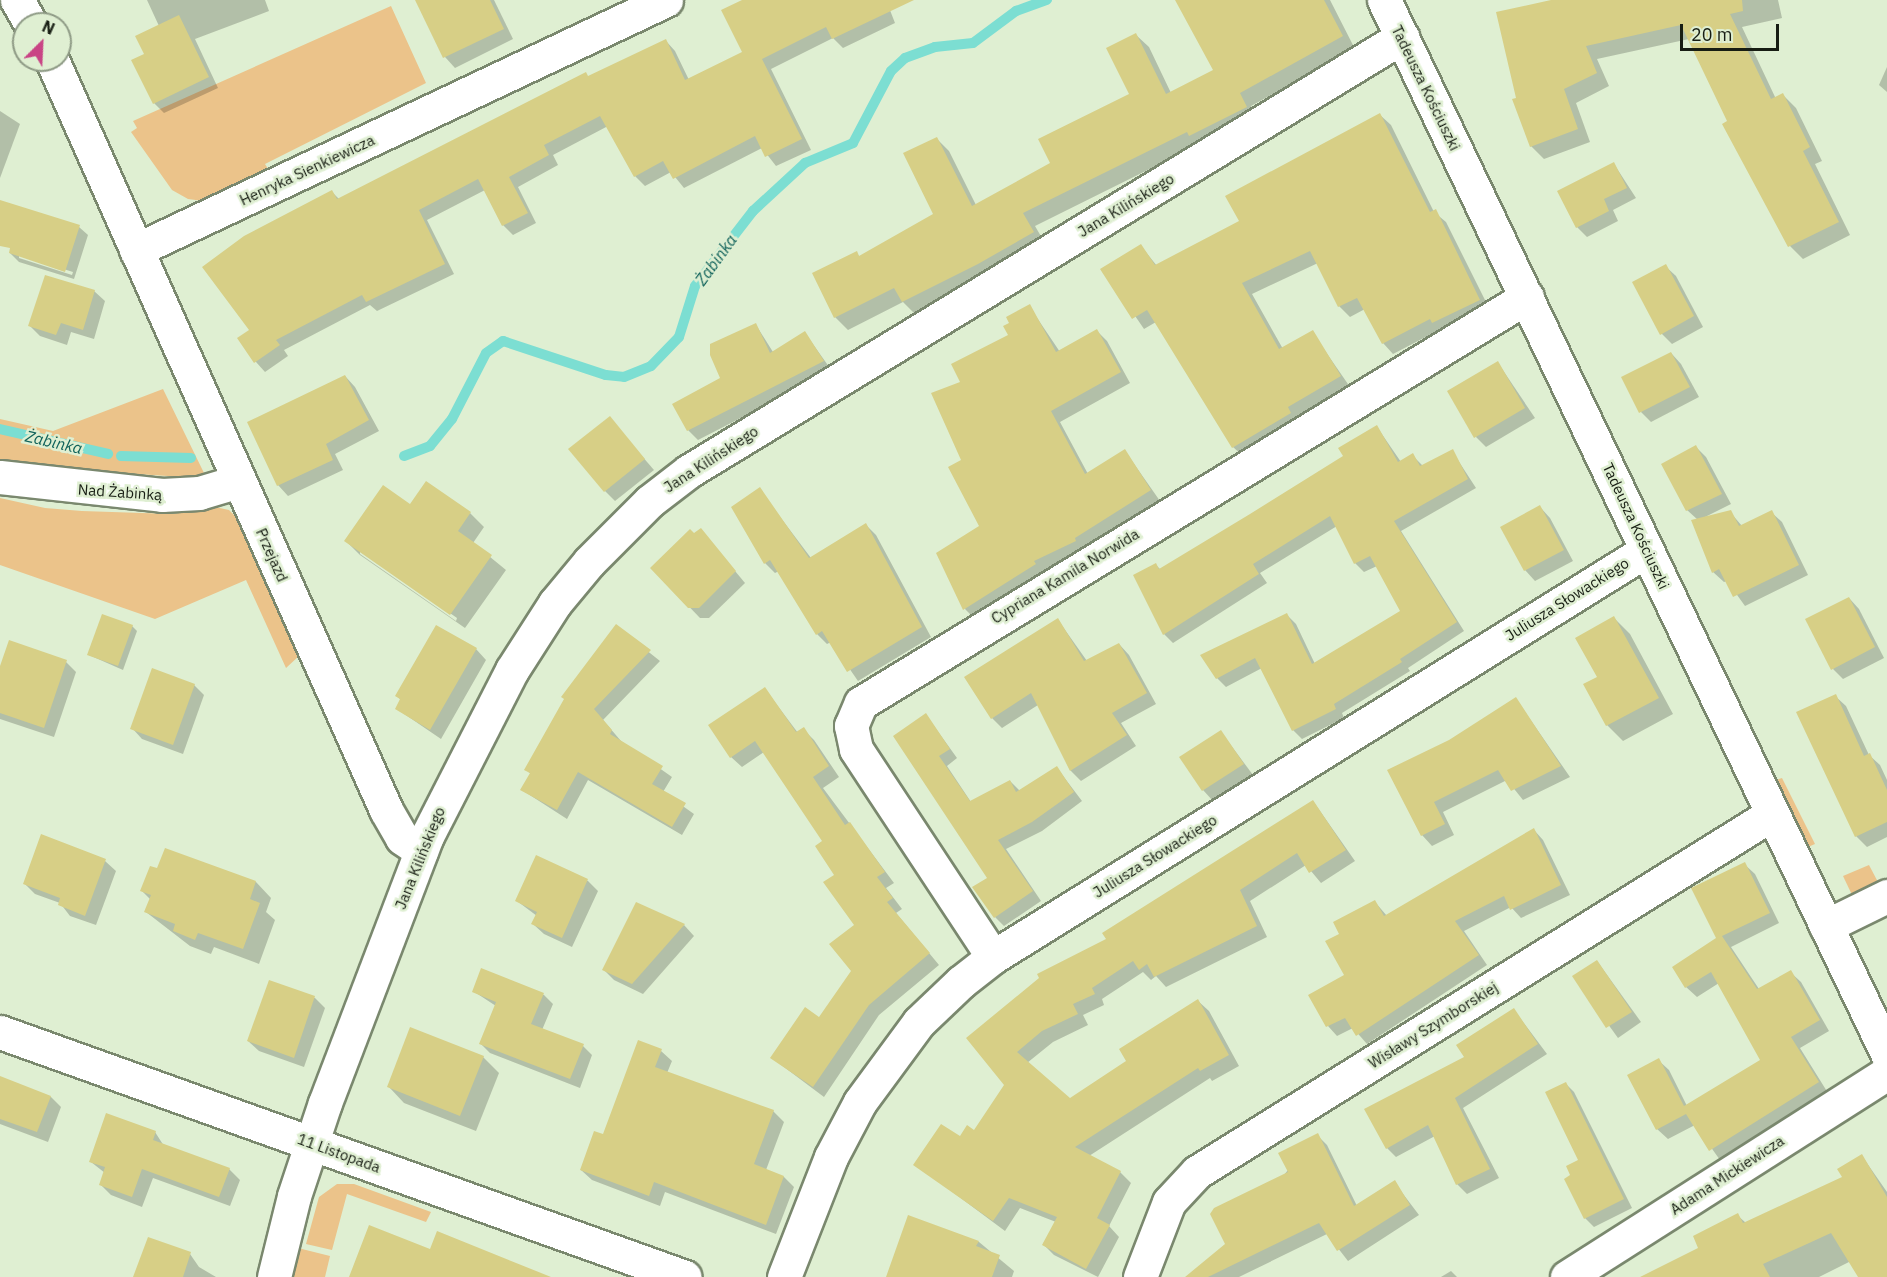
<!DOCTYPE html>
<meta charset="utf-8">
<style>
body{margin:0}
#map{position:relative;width:1887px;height:1277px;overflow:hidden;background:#dfefd2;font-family:"IBM Plex Sans",sans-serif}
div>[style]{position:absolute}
.green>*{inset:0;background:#ebc38a}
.shadow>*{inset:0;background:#0003}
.stream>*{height:10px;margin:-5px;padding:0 5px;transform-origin:5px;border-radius:5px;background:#7cded2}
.building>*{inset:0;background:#d7cf86}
.roads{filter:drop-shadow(2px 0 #7a886e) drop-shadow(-2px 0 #7a886e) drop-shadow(0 2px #7a886e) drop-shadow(0 -2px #7a886e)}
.minor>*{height:33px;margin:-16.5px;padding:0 16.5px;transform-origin:16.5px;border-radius:16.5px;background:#fff}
.tertiary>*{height:33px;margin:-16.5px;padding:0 16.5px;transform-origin:16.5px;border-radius:16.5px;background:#fff}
span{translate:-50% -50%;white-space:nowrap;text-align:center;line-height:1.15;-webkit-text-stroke:5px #dfefd2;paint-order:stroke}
.street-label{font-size:15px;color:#171d13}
.water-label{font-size:16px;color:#11635b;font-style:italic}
.north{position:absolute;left:12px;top:12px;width:60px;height:60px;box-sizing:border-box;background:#dfefd2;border:2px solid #8f9b86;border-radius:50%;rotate:24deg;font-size:16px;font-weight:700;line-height:24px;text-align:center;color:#171d13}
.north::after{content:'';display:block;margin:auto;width:21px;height:27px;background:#c94485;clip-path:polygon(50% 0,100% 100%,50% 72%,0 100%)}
.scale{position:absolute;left:1680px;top:24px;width:99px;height:27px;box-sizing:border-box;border:3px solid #171d13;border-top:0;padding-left:8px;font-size:18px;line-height:21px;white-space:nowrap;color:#171d13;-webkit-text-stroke:4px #dfefd2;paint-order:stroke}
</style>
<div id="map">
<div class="green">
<div style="clip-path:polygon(391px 6px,426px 83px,265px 164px,270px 172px,211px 202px,188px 199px,172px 190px,131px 132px,137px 128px,133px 121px)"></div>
<div style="clip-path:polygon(163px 389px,204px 473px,198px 478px,0 465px,0 419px,53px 431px)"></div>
<div style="clip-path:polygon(0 498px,45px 508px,82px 511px,172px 514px,215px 507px,229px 510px,239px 520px,300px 655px,286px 668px,246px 580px,155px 619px,0 565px)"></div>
<div style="clip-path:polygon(1782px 778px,1815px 844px,1808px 847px,1776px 780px)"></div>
<div style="clip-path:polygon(1869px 865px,1879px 884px,1853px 897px,1843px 876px)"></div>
<div style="clip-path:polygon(337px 1184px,354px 1184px,431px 1212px,426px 1222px,347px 1194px,332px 1250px,306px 1244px,319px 1197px)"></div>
<div style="clip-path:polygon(298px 1248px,330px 1256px,325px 1277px,291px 1277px)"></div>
</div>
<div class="shadow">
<div style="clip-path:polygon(147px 0,265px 0,269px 11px,195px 39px,218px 88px,164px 113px,154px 103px,146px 54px,159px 26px)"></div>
<div style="clip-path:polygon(494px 0,513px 39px,455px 68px,445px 57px,417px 1px)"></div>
<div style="clip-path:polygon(745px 0,886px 0,895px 23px,843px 48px,833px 38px,771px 69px,811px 150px,776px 166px,762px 148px,684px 188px,671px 172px,645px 186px,635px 176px,608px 126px,553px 155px,558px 165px,518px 187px,536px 223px,513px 235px,503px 225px,485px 190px,427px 220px,454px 274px,377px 311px,370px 305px,284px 350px,288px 356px,265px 372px,256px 362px,239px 338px,251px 331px,332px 192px,340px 200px,666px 41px,675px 51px,689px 80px,744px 53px)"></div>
<div style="clip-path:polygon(1177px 0,1330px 0,1355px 49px,1251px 106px,1258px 120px,1200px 144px,1035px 226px,1046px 245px,915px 314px,903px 302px,848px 330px,835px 317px,856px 253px,860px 257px,935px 214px,937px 139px,949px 151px,976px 205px,1052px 163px,1131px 95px,1136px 35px,1149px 47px,1171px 93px,1216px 70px)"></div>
<div style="clip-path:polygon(1558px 0,1778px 0,1782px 18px,1742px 27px,1776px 99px,1783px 95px,1796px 108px,1822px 161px,1815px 164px,1850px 235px,1803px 259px,1790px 246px,1724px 124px,1729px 122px,1689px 39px,1597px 59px,1609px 86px,1576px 103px,1590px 142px,1544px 159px,1531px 146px,1517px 99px)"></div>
<div style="clip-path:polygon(1887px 67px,1887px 92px,1879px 85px)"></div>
<div style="clip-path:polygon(0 111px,20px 124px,0 178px)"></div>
<div style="clip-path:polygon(1380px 115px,1391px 125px,1434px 212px,1446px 222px,1490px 310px,1444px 333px,1441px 329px,1393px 354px,1383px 343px,1365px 309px,1350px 317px,1339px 306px,1318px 263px,1252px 294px,1283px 349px,1312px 332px,1350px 387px,1244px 457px,1233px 447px,1156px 322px,1144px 329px,1103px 269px,1141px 246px,1157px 266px,1241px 222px)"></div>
<div style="clip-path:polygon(1614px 164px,1636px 198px,1613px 210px,1618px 221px,1587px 237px,1577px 227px)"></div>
<div style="clip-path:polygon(evenodd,0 202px,79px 227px,88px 235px,74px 279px,19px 262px,10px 253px,14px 243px,0 238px,0 202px,19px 255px,73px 272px,72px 275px,19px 258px,19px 255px)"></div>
<div style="clip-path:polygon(1665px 266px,1676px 276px,1703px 327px,1672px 344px,1662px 334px)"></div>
<div style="clip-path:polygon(94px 291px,105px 301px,94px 339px,71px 332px,67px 345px,40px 336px,30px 326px)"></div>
<div style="clip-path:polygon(1029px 306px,1060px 352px,1097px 331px,1107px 341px,1130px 383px,1060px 422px,1088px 474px,1125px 451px,1160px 501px,1084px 548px,1085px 552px,1043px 571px,1045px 575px,975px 619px,965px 609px,981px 526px,963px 460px,962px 382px,1011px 335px)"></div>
<div style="clip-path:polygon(756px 325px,773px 352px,805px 333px,832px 371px,698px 440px,688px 430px)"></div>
<div style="clip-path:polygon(1671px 353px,1681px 364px,1699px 397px,1651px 422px,1641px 412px)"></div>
<div style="clip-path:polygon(1498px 363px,1535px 418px,1486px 447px,1476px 437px)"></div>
<div style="clip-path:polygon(345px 376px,355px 387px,379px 431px,335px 454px,343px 470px,288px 496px,278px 485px)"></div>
<div style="clip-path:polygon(609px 418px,654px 470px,615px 501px,605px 491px)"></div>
<div style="clip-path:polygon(1377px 427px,1401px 462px,1412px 455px,1423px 466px,1452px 451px,1476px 488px,1401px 531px,1464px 631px,1408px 668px,1410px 671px,1342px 713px,1344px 718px,1302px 739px,1293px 730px,1262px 668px,1226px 687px,1217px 678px,1287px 615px,1296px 624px,1315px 664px,1402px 612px,1377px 566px,1364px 572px,1355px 563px,1337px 526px,1260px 573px,1267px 583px,1173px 643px,1164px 634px,1156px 565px,1161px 570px,1345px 456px)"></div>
<div style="clip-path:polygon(1696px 447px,1706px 457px,1731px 504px,1705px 517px,1730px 512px,1742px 526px,1771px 512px,1782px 522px,1808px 575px,1745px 606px,1727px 581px,1724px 582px,1713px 572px,1698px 520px,1687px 510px)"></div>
<div style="clip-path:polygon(759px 489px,811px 558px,866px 525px,876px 535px,931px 637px,858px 681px,831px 642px,827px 644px,817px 634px,779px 571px,775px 573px,765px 563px)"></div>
<div style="clip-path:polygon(evenodd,410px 506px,470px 513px,484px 527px,473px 543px,506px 570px,465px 628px,360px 555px,346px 541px,410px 506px,360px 550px,457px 618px,456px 621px,360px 554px,360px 550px)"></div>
<div style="clip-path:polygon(1540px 507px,1550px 518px,1573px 561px,1535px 581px,1525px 570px)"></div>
<div style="clip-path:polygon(701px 530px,745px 583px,709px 618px,700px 618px,652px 568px)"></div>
<div style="clip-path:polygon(1849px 598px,1859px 609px,1884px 658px,1843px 679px,1833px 669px)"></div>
<div style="clip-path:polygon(1614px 618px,1630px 634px,1673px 714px,1623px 741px,1607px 725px,1585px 685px,1599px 678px)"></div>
<div style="clip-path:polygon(1058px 620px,1087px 661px,1119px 644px,1129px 655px,1156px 704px,1121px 723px,1136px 746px,1081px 781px,1071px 771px,1038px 705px,1002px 728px,992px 718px)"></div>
<div style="clip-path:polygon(132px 626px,137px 631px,123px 670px,89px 655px)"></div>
<div style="clip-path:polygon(616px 626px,660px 661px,603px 720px,621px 741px,672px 777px,663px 792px,694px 814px,682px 835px,588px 780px,567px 819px,522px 790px,531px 774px,526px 770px)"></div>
<div style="clip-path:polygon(476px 649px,486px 660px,441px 739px,397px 709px,401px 700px,397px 696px)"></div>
<div style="clip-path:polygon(66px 662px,76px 672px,54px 737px,0 719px,0 671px)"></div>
<div style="clip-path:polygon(194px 685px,204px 695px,183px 754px,142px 739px,132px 728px)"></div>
<div style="clip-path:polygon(765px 689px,798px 733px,803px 729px,814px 740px,839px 777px,823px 788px,894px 883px,886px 888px,902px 909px,896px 913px,939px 965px,879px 1015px,824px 1097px,772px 1058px,820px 1019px,853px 970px,856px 925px,824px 842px,764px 752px,742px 767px,731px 757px)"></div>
<div style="clip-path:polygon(1835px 696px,1846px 706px,1869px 755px,1880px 765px,1887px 780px,1887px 837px,1867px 847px,1856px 836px)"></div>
<div style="clip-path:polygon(1516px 699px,1570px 777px,1523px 800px,1507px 780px,1443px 812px,1454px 835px,1432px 846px,1422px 835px,1449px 741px)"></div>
<div style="clip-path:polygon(926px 715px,957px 758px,947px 766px,971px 802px,1010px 781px,1020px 791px,1057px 768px,1082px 801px,1042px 831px,1006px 849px,1041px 901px,1004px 926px,995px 917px,989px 878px,895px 736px)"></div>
<div style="clip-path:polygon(1221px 732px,1253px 775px,1213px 801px,1203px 790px)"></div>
<div style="clip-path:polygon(1313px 801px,1355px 861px,1321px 883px,1306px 865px,1250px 901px,1267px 937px,1166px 987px,1156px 976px,1151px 980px,1143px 972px,1102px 999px,1104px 1005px,1083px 1015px,1088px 1025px,1053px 1042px,1027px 1063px,1070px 1100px,1128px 1061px,1198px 1001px,1209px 1011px,1239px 1066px,1212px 1081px,1210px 1078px,1089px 1156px,1120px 1172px,1131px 1183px,1109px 1226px,1119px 1237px,1098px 1277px,1054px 1255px,1043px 1244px,1056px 1222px,1020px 1208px,1005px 1231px,915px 1164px,974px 1132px,1006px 1085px,968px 1039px)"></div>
<div style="clip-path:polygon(1534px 830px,1543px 840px,1570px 895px,1521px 918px,1511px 907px,1464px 931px,1487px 965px,1367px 1044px,1353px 1028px,1337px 1036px,1328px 1026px,1346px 975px,1341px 935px,1375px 902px,1387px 916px)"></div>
<div style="clip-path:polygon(537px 857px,588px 881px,598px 891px,572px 947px,544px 934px,533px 924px,537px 916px,517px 901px)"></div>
<div style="clip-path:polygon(105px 861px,116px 871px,96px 925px,70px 916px,60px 903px,35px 894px,24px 883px)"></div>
<div style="clip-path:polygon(1744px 864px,1755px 874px,1779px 923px,1731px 947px,1759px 989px,1790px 972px,1801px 982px,1829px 1031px,1800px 1048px,1828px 1093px,1720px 1160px,1695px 1125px,1668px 1139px,1657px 1129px,1658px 1060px,1669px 1070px,1687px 1106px,1762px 1061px,1719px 983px,1697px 997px,1686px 987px,1718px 939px)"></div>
<div style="clip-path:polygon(256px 882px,271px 898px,266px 912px,275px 920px,259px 964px,214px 947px,211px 954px,190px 946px,146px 912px,151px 900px,142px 891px)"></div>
<div style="clip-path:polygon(684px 925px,694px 936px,643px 994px,614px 980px,604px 970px)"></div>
<div style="clip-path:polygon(1597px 961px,1641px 1022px,1618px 1038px,1574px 977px)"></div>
<div style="clip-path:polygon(482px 970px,544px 995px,553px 1004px,542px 1030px,583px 1046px,592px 1055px,580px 1088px,490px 1053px,481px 1044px,496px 1006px,473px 991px)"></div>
<div style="clip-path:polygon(270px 982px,315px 998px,325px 1008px,304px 1067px,259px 1051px,248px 1041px)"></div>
<div style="clip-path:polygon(1514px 1010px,1547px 1054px,1463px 1108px,1499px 1178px,1467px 1194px,1457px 1184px,1435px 1136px,1396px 1157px,1387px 1148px,1466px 1057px)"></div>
<div style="clip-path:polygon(661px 1051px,672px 1061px,667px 1073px,773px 1111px,784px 1122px,766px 1170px,784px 1177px,794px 1187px,776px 1234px,665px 1192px,660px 1206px,592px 1180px,581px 1170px)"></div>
<div style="clip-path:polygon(483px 1057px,499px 1073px,476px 1131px,404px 1103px,389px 1087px)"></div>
<div style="clip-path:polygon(0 1078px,51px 1097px,61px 1107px,48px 1142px,0 1124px)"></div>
<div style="clip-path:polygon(1566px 1084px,1574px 1092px,1632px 1208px,1594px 1227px,1585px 1218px,1572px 1176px,1580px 1160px)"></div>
<div style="clip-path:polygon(155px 1132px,164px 1146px,229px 1169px,240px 1180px,230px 1206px,153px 1178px,142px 1207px,111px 1195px,101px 1185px,105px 1173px,91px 1162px)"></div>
<div style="clip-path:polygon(1317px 1135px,1327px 1145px,1357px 1206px,1394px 1182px,1419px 1215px,1348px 1261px,1327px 1234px,1239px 1277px,1186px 1277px,1226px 1245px)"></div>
<div style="clip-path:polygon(1862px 1156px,1887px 1192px,1887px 1243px,1819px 1277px,1654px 1277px,1701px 1249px,1737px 1215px,1746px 1223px,1844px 1177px)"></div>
<div style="clip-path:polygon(909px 1217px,979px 1242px,1014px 1271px,1012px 1277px,893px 1277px)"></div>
<div style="clip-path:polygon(190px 1254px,199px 1267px,216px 1277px,135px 1277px)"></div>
<div style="clip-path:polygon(1451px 1271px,1457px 1277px,1441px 1277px)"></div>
</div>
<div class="stream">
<div style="left:0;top:429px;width:111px;rotate:13deg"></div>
<div style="left:121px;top:456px;width:70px;rotate:1.6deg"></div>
<div style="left:404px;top:456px;width:28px;rotate:-21deg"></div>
<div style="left:430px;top:446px;width:35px;rotate:-51deg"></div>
<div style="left:452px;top:419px;width:74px;rotate:-62.7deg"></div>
<div style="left:486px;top:353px;width:21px;rotate:-35deg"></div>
<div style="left:503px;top:341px;width:108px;rotate:18.3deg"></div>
<div style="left:606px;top:375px;width:18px;rotate:6deg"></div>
<div style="left:624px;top:377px;width:29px;rotate:-22deg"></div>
<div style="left:651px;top:366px;width:40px;rotate:-46deg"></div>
<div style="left:679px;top:337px;width:53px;rotate:-72.6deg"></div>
<div style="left:695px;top:286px;width:95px;rotate:-52.3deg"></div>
<div style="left:753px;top:211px;width:71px;rotate:-42.7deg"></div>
<div style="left:805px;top:163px;width:52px;rotate:-22.6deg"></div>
<div style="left:853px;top:143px;width:81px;rotate:-62.2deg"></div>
<div style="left:891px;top:71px;width:19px;rotate:-43deg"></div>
<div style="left:905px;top:58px;width:32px;rotate:-20deg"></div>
<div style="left:935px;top:47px;width:38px;rotate:-6deg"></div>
<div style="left:973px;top:43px;width:54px;rotate:-36.7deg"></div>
<div style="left:1016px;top:11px;width:33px;rotate:-20deg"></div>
</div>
<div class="building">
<div style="clip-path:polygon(415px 0,490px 0,504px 29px,443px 58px)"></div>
<div style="clip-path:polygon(742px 0,914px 0,832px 39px,826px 27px,762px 59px,802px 139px,765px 157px,755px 136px,673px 179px,663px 161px,634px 177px,600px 116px,544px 145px,549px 155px,509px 177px,528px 213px,502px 226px,478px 179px,419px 210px,445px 264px,366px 302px,362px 295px,276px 340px,280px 345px,254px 363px,237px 338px,249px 330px,202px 267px,244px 236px,332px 190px,337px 199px,586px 72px,588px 76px,666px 39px,685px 80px,742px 52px,721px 10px)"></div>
<div style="clip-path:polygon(1175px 0,1324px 0,1343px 36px,1240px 93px,1247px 107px,1189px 136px,1187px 132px,1023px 213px,1034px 232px,978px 264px,902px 302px,894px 288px,834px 318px,812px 273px,857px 251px,859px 256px,933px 214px,903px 153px,937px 137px,972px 206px,1050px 163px,1038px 139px,1129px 94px,1106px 48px,1136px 33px,1166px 94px,1213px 70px)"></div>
<div style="clip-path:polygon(1551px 0,1742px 0,1743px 11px,1730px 14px,1771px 99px,1783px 93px,1810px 147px,1803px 151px,1839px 222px,1788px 247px,1722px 124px,1727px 121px,1681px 25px,1586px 46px,1597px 73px,1564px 89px,1578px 129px,1530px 147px,1512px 99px,1516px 98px,1496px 12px)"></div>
<div style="clip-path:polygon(179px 15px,209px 77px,153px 104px,131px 60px,144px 54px,135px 36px)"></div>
<div style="clip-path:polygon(1380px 113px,1430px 212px,1436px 209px,1480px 300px,1432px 323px,1430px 319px,1382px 344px,1357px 298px,1338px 307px,1310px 251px,1242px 283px,1279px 349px,1313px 330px,1341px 376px,1288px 407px,1291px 413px,1232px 448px,1147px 310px,1132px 319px,1100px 269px,1141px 244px,1155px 265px,1239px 221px,1225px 196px)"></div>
<div style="clip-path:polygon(1614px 162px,1627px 188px,1604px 199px,1609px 211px,1576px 228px,1557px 191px)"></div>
<div style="clip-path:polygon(0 200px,80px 225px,65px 272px,9px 253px,10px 248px,0 246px)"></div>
<div style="clip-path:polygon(1666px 264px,1694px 316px,1660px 335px,1632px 282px)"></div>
<div style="clip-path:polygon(45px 275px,95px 290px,83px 330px,61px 323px,56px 335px,28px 326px)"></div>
<div style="clip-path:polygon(1030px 304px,1056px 352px,1097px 329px,1121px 372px,1051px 411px,1085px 474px,1125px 449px,1151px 490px,1075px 538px,1076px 541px,1034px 561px,1036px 564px,963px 610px,936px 553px,979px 526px,948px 467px,961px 460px,931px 393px,960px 382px,951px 364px,1008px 335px,1003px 326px,1009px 323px,1006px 317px)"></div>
<div style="clip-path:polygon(756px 323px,770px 353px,805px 331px,824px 361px,687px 431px,672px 404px,720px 378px,710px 355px,710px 344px)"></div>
<div style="clip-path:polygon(1671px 352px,1690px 387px,1639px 413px,1621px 377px)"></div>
<div style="clip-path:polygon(1498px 361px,1525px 408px,1474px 438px,1447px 391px)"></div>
<div style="clip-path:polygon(345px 375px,369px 420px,326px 444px,333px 460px,277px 486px,247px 422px)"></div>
<div style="clip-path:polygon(610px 416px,645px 459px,604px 492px,568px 449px)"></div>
<div style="clip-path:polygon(1377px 425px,1398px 462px,1413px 453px,1420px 466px,1453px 449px,1468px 479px,1394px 521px,1457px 622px,1400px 659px,1402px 662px,1334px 704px,1336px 709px,1292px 731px,1255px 658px,1216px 679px,1200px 655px,1287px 613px,1312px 664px,1400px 611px,1370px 556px,1354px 564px,1330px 516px,1253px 564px,1259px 574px,1163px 635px,1133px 575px,1156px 563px,1159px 569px,1250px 514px,1343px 456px,1338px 448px)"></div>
<div style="clip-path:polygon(1696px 445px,1722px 494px,1686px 511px,1661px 464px)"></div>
<div style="clip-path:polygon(426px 481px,471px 512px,458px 531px,492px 555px,450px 615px,344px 541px,383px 485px,410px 504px)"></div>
<div style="clip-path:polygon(760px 487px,809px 558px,866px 523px,922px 627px,847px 672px,822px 631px,816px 635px,770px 560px,764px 564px,731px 507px)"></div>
<div style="clip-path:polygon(1540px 505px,1564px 550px,1524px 571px,1500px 527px)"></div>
<div style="clip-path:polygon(1731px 510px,1739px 526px,1772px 510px,1799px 565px,1733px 597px,1719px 569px,1712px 573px,1691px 520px)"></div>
<div style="clip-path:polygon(701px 528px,736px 571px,699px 608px,688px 608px,650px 568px,690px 529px,694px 533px)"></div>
<div style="clip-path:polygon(1849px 597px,1875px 647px,1831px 670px,1805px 619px)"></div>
<div style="clip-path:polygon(102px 614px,133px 625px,118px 666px,87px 655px)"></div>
<div style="clip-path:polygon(1614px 616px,1659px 698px,1606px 726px,1583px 684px,1597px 677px,1575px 638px)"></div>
<div style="clip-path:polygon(1058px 618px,1084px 661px,1119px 643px,1147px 693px,1112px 713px,1127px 735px,1070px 771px,1031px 693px,991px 719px,964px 677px)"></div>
<div style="clip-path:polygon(616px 624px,651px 650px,594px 709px,612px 730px,610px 734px,663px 766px,652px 784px,686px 803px,672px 827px,578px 772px,557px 810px,520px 790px,530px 773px,524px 770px,564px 699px,561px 697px)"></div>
<div style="clip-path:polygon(436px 625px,477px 648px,430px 730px,395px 709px,400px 699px,395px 696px)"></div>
<div style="clip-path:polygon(9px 640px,67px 660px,44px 728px,0 713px,0 666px)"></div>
<div style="clip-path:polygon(152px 668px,195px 684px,173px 745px,130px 729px)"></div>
<div style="clip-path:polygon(765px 687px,796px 732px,804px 727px,829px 766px,813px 777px,845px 825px,850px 822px,885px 872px,877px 877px,893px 898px,887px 902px,930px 953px,869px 1005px,813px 1087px,770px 1058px,805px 1007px,819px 1017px,851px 971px,829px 944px,854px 925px,823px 882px,834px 875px,815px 846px,822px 841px,755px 741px,730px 758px,708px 725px)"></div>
<div style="clip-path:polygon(1836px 694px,1864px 756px,1870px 753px,1887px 790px,1887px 822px,1855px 837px,1796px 712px)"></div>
<div style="clip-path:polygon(1516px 697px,1561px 766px,1511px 791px,1498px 770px,1434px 802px,1445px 824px,1421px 836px,1387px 770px,1449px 740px)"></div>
<div style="clip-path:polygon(926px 713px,950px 749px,939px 756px,970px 801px,1010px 780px,1016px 792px,1057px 766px,1074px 792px,1032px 822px,998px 840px,1033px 891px,994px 918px,972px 887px,987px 878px,893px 736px)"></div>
<div style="clip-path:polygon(1221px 730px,1244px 764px,1202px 791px,1179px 757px)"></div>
<div style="clip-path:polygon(1313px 800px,1346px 850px,1309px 873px,1297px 853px,1240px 890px,1257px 926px,1154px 977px,1147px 964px,1139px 970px,1133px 961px,1092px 988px,1095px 994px,1073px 1004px,1078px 1014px,1042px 1031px,1017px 1052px,1070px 1098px,1126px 1061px,1119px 1049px,1198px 999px,1229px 1055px,1200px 1071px,1198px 1068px,1075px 1147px,1121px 1171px,1097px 1218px,1110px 1225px,1086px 1269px,1042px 1245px,1057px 1217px,1009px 1198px,993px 1221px,913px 1165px,941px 1124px,960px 1136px,967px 1125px,974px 1130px,1004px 1085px,966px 1038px,1039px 978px,1037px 974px,1106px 939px,1102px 933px)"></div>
<div style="clip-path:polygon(1534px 828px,1561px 885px,1510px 910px,1504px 896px,1455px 921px,1479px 955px,1356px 1036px,1345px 1018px,1326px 1027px,1308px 995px,1344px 975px,1325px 941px,1339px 934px,1333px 922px,1375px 900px,1384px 916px)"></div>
<div style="clip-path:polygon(41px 834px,106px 859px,85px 916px,58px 905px,60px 898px,23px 884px)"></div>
<div style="clip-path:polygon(165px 848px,256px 881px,250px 899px,260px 903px,243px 949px,198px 933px,195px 940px,173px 931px,175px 924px,144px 912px,151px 895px,140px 891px,150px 866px,157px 868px)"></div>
<div style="clip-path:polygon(536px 855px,588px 879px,562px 938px,531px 924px,537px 912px,515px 901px)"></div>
<div style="clip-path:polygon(1745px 862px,1770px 913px,1722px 936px,1757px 989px,1791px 970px,1820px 1020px,1791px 1037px,1819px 1082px,1709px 1151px,1686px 1114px,1656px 1130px,1627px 1075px,1659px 1058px,1684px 1106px,1760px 1060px,1711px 972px,1685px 988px,1672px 967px,1716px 938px,1691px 888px)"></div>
<div style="clip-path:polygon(636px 902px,685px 924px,632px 984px,602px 970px)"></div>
<div style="clip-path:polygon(1597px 960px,1632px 1012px,1606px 1028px,1572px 976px)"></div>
<div style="clip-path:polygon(481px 968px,544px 993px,531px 1024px,584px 1044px,570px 1079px,479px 1044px,496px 1002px,472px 992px)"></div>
<div style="clip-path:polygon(269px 980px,315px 996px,294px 1058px,247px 1041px)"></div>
<div style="clip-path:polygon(1514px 1008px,1538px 1044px,1455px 1098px,1490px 1169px,1456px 1185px,1428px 1125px,1386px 1149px,1364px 1109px,1464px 1057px,1456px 1045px)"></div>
<div style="clip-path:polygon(410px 1027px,484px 1056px,460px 1116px,387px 1087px)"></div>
<div style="clip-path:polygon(638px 1040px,662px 1049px,655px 1067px,774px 1110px,754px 1164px,784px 1176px,766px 1225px,654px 1182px,649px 1196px,580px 1170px,594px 1131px,603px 1134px)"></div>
<div style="clip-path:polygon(0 1076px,51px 1096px,37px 1132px,0 1119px)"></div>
<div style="clip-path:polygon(1566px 1082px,1624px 1199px,1584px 1219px,1564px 1179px,1570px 1175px,1566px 1166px,1578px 1160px,1545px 1092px)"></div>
<div style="clip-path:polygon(106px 1113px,156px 1131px,153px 1140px,230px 1168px,219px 1197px,142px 1169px,132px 1197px,99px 1185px,105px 1167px,89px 1162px)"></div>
<div style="clip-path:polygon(1318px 1133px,1354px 1206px,1395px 1180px,1410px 1205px,1337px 1251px,1319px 1223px,1208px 1277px,1185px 1277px,1225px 1244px,1210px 1214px,1214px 1208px,1288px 1172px,1278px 1153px)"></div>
<div style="clip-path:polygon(1862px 1154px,1887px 1197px,1887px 1277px,1858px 1277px,1831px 1233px,1763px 1264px,1770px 1277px,1640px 1277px,1698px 1248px,1693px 1236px,1738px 1213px,1743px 1223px,1842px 1177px,1837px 1169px)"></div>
<div style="clip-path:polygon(908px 1215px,979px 1241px,976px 1246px,1000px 1255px,992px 1277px,886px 1277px)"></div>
<div style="clip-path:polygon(369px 1225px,430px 1249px,437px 1231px,551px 1277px,349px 1277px)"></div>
<div style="clip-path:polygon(148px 1237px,191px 1252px,183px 1277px,133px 1277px)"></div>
</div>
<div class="roads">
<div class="minor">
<div style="left:17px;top:0;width:28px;rotate:60deg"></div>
<div style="left:52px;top:60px;width:821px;rotate:65.99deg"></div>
<div style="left:386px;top:810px;width:32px;rotate:60deg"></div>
<div style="left:402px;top:838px;width:23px;rotate:34deg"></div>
<div style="left:136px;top:250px;width:586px;rotate:-25.25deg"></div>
<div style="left:0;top:477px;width:163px;rotate:6.3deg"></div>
<div style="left:162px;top:495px;width:37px;rotate:-3deg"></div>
<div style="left:199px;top:493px;width:42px;rotate:-16.7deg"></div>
<div style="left:1826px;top:926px;width:68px;rotate:-26.2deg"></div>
<div style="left:993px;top:957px;width:249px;rotate:-123.4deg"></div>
<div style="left:856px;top:749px;width:24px;rotate:-102deg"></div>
<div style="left:851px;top:726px;width:25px;rotate:-67deg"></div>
<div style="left:861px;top:703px;width:780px;rotate:-31.37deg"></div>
<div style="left:274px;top:1277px;width:83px;rotate:-76.1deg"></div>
<div style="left:294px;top:1196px;width:98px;rotate:-71.6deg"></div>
<div style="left:325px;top:1103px;width:286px;rotate:-69.1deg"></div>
<div style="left:427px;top:836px;width:186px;rotate:-62.9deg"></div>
<div style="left:512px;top:670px;width:80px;rotate:-57.3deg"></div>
<div style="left:555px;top:603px;width:53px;rotate:-50.3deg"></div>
<div style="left:589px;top:562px;width:86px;rotate:-45deg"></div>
<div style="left:650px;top:501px;width:49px;rotate:-37.6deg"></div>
<div style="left:689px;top:471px;width:835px;rotate:-31.33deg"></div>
<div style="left:784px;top:1277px;width:129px;rotate:-68.6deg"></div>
<div style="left:831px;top:1157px;width:62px;rotate:-62.2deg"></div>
<div style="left:860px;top:1102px;width:99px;rotate:-53.6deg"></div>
<div style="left:919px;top:1022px;width:58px;rotate:-43.6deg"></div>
<div style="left:961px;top:982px;width:41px;rotate:-38deg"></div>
<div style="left:993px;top:957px;width:770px;rotate:-31.9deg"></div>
<div style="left:1140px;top:1277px;width:80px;rotate:-68.9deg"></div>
<div style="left:1169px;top:1202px;width:41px;rotate:-47deg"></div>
<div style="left:1197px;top:1172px;width:677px;rotate:-31.91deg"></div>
<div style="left:1567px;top:1277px;width:379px;rotate:-32.5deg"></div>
</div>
<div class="tertiary">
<div style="left:1384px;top:0;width:1167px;rotate:64.47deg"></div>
<div style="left:0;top:1032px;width:727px;rotate:19.68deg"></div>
</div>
</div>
<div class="street-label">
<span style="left:1426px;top:88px;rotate:64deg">Tadeusza Kościuszki</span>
<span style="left:307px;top:170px;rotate:-25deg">Henryka Sienkiewicza</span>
<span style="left:1126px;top:205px;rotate:-31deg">Jana Kilińskiego</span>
<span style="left:711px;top:459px;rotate:-33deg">Jana Kilińskiego</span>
<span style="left:120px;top:492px;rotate:4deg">Nad Żabinką</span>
<span style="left:1636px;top:526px;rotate:65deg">Tadeusza Kościuszki</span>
<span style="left:272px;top:555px;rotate:66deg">Przejazd</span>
<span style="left:1065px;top:576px;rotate:-31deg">Cypriana Kamila Norwida</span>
<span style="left:1567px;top:599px;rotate:-32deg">Juliusza Słowackiego</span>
<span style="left:1155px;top:856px;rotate:-32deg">Juliusza Słowackiego</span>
<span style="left:420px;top:858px;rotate:-68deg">Jana Kilińskiego</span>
<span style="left:1433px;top:1025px;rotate:-32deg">Wisławy Szymborskiej</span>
<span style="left:339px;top:1153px;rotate:20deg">11 Listopada</span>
<span style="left:1727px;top:1175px;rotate:-33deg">Adama Mickiewicza</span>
</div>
<div class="water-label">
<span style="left:716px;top:260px;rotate:-54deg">Żabinka</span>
<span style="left:54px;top:442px;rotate:13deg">Żabinka</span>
</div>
<div class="north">N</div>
<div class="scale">20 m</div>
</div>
